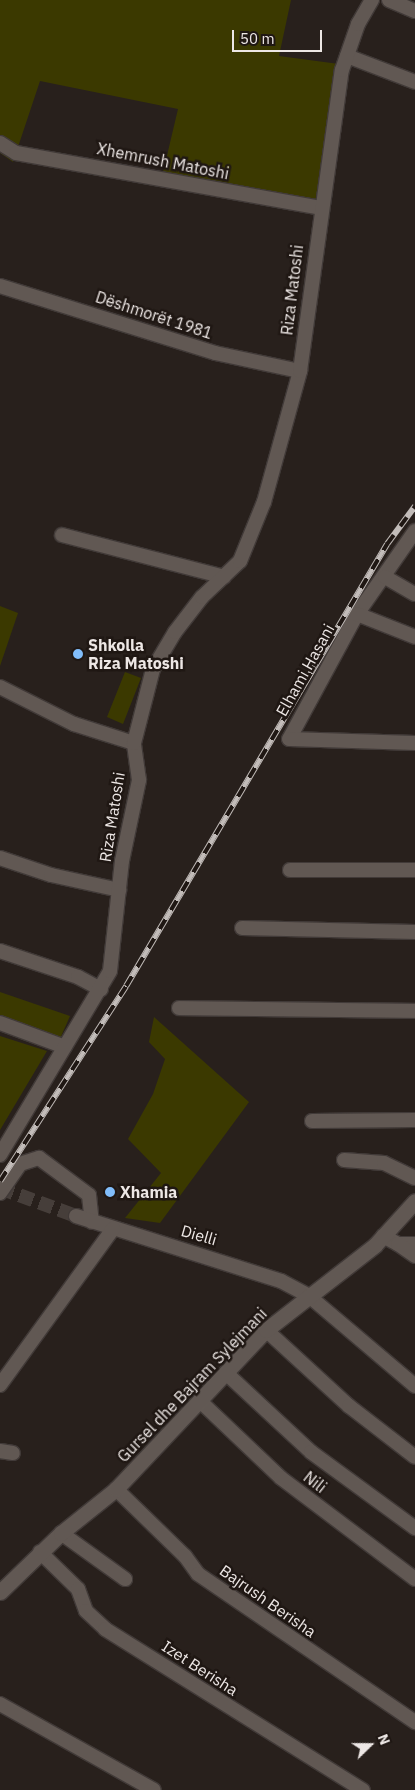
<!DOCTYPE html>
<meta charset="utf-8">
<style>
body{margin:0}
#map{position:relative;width:415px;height:1790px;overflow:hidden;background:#28201c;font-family:"IBM Plex Sans",sans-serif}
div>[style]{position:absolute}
.green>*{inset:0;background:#3b3900}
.minor-tunnel>*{height:14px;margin-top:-7px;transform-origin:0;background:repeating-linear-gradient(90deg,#463e3a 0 14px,transparent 0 21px)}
.roads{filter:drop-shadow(1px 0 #413a38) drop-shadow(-1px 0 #413a38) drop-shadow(0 1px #413a38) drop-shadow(0 -1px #413a38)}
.minor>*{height:14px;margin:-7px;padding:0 7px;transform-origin:7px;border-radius:7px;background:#615853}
.tertiary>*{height:15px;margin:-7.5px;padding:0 7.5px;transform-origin:7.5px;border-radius:7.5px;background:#615853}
.rail>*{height:5.5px;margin-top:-2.75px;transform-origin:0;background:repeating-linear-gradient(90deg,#1f1713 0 11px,#c2bcb9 0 22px);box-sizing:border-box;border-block:1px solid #c2bcb9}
.dots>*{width:14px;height:14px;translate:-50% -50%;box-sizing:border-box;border:2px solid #1f1713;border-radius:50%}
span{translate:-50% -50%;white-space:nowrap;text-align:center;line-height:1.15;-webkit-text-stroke:5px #1f1713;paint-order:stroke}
.street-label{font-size:16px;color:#ede7e5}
.poi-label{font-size:16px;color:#ede7e5;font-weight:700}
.left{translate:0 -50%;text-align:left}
.north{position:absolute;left:345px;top:1720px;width:50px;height:50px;-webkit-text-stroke:4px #1f1713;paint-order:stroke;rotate:68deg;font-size:14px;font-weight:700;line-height:20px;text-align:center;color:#ede7e5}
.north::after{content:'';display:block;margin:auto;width:18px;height:22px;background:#ede7e5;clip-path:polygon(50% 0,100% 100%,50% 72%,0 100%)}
.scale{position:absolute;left:232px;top:30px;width:90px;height:22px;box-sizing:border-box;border:2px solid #ede7e5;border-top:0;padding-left:6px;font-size:15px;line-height:18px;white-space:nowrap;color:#ede7e5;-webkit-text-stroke:4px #1f1713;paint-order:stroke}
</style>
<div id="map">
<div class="green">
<div style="clip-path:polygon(0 0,291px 0,279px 56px,339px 64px,317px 196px,318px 211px,160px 185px,178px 109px,40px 81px,13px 162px,0 153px)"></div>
<div style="clip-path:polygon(0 606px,18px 613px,0 666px)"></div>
<div style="clip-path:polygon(125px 672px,141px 678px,123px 724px,107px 717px)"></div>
<div style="clip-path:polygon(0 992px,70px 1016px,59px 1041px,0 1019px)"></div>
<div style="clip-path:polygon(154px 1017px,249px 1102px,160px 1223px,125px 1218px,161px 1173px,128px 1139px,153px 1094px,165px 1059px,149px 1042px)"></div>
<div style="clip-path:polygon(0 1036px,47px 1051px,0 1130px)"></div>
</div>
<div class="minor-tunnel">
<div style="left:0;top:1188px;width:81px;rotate:20.2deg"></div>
</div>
<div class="roads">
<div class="minor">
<div style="left:389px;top:0;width:28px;rotate:23deg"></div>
<div style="left:347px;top:56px;width:73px;rotate:20.9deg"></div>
<div style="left:0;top:143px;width:19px;rotate:32deg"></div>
<div style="left:16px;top:153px;width:311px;rotate:10.2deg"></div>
<div style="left:0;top:286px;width:225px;rotate:17.3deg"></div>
<div style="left:215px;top:353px;width:87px;rotate:12deg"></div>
<div style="left:415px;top:531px;width:101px;rotate:124.9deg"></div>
<div style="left:357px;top:614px;width:142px;rotate:118.5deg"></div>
<div style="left:289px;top:739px;width:126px;rotate:1.8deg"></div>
<div style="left:62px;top:535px;width:167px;rotate:14.5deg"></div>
<div style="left:385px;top:577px;width:34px;rotate:30deg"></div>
<div style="left:357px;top:614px;width:62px;rotate:21.6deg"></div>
<div style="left:0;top:687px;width:83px;rotate:26.6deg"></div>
<div style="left:74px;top:724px;width:63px;rotate:17.6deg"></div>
<div style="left:0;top:858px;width:54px;rotate:18.4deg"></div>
<div style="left:51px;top:875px;width:70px;rotate:12.4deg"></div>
<div style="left:290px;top:870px;width:125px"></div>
<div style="left:242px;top:928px;width:173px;rotate:1.3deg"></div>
<div style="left:0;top:951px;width:82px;rotate:18.4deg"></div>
<div style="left:78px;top:977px;width:26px;rotate:28deg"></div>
<div style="left:179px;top:1008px;width:236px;rotate:0.7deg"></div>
<div style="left:0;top:1023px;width:69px;rotate:20.3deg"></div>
<div style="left:312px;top:1121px;width:103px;rotate:-0.6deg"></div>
<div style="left:0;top:1155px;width:214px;rotate:-59.1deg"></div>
<div style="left:110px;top:971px;width:111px;rotate:-83.8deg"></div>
<div style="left:122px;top:861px;width:83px;rotate:-78.1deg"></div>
<div style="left:139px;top:780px;width:37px;rotate:-98deg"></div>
<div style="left:134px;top:743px;width:76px;rotate:-75.6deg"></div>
<div style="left:153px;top:669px;width:43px;rotate:-59.3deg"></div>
<div style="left:175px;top:632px;width:44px;rotate:-52.4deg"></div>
<div style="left:202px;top:597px;width:52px;rotate:-43.5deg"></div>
<div style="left:240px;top:561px;width:64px;rotate:-67.9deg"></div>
<div style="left:264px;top:502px;width:136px;rotate:-74.6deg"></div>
<div style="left:300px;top:371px;width:304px;rotate:-82.1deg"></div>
<div style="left:342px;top:70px;width:49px;rotate:-70.8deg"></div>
<div style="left:358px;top:24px;width:28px;rotate:-60deg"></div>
<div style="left:344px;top:1160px;width:40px;rotate:4.3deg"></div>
<div style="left:384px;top:1163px;width:34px;rotate:26deg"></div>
<div style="left:0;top:1193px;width:35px;rotate:-55deg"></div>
<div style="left:20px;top:1164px;width:20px;rotate:-18deg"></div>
<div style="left:39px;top:1158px;width:62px;rotate:36.5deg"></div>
<div style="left:89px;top:1195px;width:27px;rotate:84deg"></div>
<div style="left:76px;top:1216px;width:215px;rotate:17.6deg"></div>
<div style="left:281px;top:1281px;width:32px;rotate:28deg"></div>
<div style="left:309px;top:1296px;width:139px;rotate:40.3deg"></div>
<div style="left:383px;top:1236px;width:17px;rotate:28deg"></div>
<div style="left:398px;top:1244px;width:17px"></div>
<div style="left:398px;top:1244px;width:21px;rotate:35deg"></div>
<div style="left:266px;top:1330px;width:113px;rotate:42.5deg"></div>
<div style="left:349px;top:1406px;width:83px;rotate:37.7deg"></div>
<div style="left:226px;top:1373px;width:116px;rotate:42.9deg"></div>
<div style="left:311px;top:1452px;width:129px;rotate:36.2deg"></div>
<div style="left:0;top:1385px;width:193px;rotate:-54.1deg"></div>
<div style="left:201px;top:1402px;width:110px;rotate:43.5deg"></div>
<div style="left:281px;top:1478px;width:168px;rotate:37deg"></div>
<div style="left:0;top:1451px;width:13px;rotate:9deg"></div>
<div style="left:116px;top:1489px;width:96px;rotate:44.2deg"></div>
<div style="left:185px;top:1556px;width:22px;rotate:54deg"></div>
<div style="left:198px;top:1574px;width:263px;rotate:34.3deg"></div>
<div style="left:61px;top:1533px;width:79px;rotate:35.7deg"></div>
<div style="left:40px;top:1552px;width:53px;rotate:44.2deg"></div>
<div style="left:78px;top:1589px;width:23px;rotate:70deg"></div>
<div style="left:86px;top:1611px;width:26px;rotate:43deg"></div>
<div style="left:105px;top:1629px;width:304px;rotate:32deg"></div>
<div style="left:0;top:1704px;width:176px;rotate:29.2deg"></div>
</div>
<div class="tertiary">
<div style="left:0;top:1592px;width:85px;rotate:-44deg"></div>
<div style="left:61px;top:1533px;width:70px;rotate:-38.7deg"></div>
<div style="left:116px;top:1489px;width:219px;rotate:-46.7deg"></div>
<div style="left:266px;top:1330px;width:138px;rotate:-37.9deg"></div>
<div style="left:375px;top:1245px;width:59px;rotate:-47.7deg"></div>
</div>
</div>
<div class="rail">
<div style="left:0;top:1181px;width:232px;rotate:-57.1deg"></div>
<div style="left:126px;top:986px;width:513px;rotate:-59.44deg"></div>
<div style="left:387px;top:544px;width:47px;rotate:-53.6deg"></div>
</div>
<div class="dots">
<div style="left:78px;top:654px;background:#81bdfa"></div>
<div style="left:110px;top:1192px;background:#81bdfa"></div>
</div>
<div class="street-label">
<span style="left:163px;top:161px;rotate:11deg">Xhemrush Matoshi</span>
<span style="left:292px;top:290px;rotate:-83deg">Riza Matoshi</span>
<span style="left:154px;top:315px;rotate:18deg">Dëshmorët 1981</span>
<span style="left:305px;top:670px;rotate:-61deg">Elhami Hasani</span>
<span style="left:112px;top:817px;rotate:-81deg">Riza Matoshi</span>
<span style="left:199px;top:1235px;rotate:16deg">Dielli</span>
<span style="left:192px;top:1385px;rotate:-46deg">Gursel dhe Bajram Sylejmani</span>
<span style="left:315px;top:1482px;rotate:38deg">Nili</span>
<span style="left:268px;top:1601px;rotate:35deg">Bajrush Berisha</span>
<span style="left:200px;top:1668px;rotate:33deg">Izet Berisha</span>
</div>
<div class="poi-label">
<span class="left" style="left:88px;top:654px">Shkolla<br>Riza Matoshi</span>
<span class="left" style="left:120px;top:1192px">Xhamia</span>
</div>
<div class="north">N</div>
<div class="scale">50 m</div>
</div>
